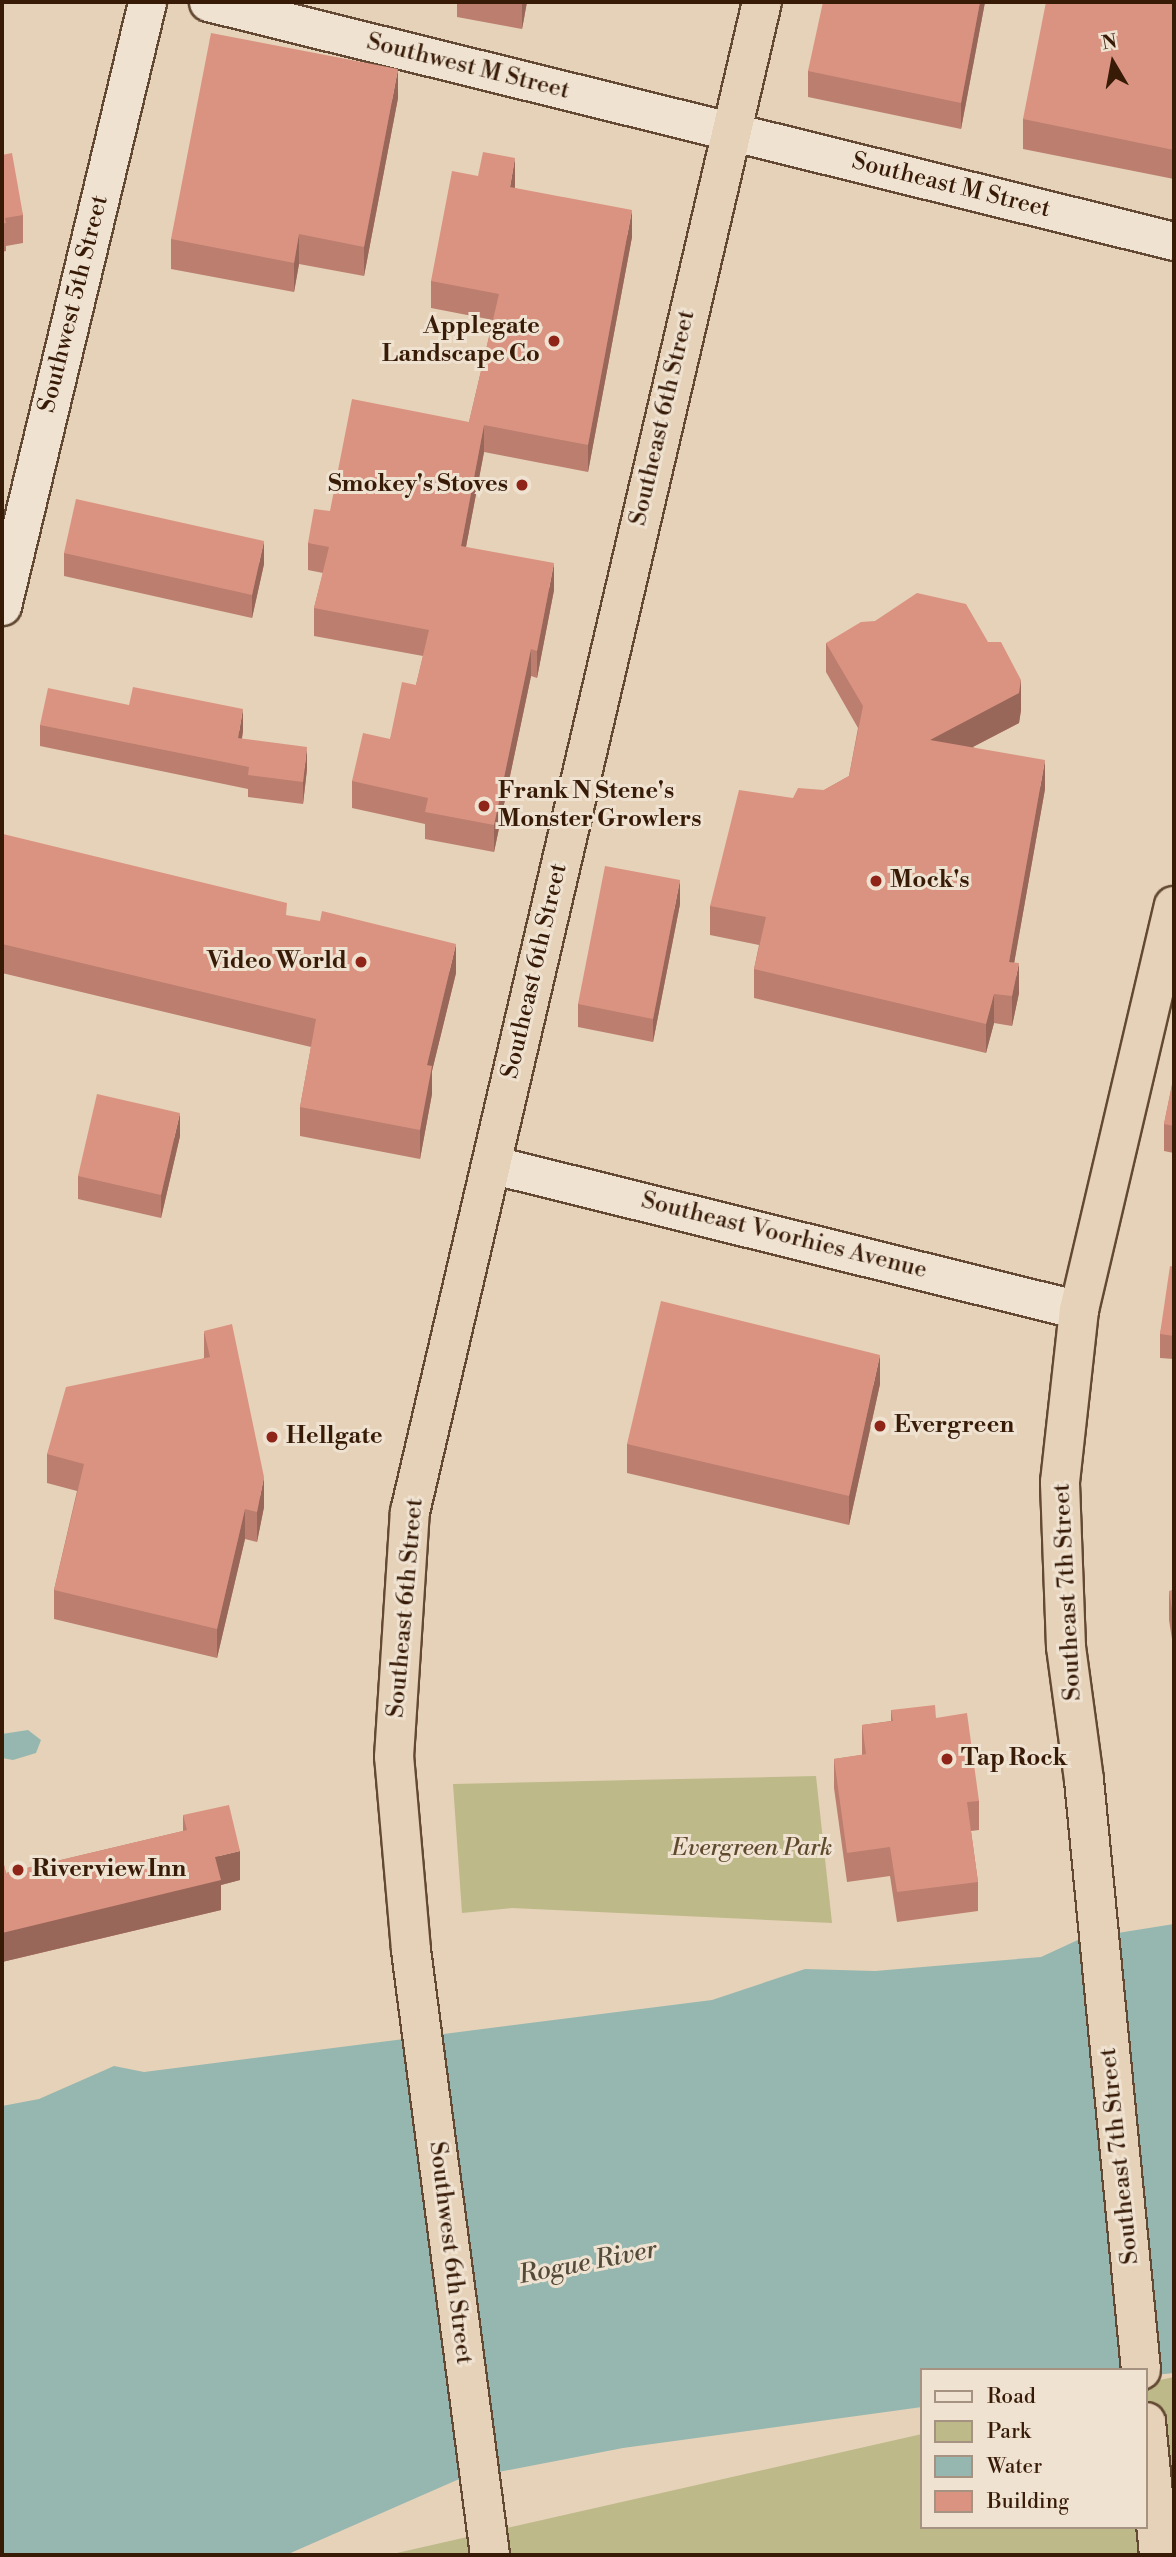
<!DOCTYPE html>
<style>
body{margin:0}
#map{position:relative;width:1176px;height:2557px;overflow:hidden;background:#e6d2b8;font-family:"Libre Bodoni",serif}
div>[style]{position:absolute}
.green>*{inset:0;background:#bdb989}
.water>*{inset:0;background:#96b7b0}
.roads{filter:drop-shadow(2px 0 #634933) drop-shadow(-2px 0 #634933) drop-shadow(0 2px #634933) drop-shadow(0 -2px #634933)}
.minor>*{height:37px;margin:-18.5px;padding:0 18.5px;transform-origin:18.5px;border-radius:18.5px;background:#efe2d1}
.highway>*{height:38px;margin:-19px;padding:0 19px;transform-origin:19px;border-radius:19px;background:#e6d2b8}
.wall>*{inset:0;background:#bb7e6f}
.shaded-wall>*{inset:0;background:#99675a}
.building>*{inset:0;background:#da9381}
.dots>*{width:19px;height:19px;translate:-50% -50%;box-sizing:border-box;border:4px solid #efe2d1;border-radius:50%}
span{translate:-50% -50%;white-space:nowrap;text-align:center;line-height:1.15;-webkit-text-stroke:6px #efe2d1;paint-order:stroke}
.street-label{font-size:24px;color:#371b07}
.poi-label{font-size:24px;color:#371b07;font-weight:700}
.right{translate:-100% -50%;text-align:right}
.left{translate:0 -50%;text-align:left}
.park-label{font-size:24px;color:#5f4a2e;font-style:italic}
.water-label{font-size:26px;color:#544a3a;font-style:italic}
.frame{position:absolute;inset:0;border:4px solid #371b07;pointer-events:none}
.legend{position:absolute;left:920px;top:2368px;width:228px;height:161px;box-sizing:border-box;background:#efe2d1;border:2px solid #a59280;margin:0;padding:9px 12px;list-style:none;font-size:21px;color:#371b07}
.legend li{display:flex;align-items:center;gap:14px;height:35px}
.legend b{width:35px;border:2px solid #a59280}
.north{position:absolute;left:1078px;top:28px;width:70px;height:70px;-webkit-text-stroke:5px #efe2d1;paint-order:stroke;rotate:350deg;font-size:19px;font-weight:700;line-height:28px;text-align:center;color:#371b07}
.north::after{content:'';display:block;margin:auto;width:24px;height:32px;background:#371b07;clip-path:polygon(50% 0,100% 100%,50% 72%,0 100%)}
</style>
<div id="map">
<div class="green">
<div style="clip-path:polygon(816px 1776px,832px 1923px,512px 1908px,462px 1913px,453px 1784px)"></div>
<div style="clip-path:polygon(1174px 2377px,1174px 2555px,388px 2555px,922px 2434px,922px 2527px,1146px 2527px,1146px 2383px)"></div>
</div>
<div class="water">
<div style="clip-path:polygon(28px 1730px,41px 1740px,36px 1753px,13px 1760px,2px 1758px,2px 1734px)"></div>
<div style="clip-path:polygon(1174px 1924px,1174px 2373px,1146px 2376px,1146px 2370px,922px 2370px,922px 2407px,623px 2448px,457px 2480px,286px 2555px,2px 2555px,2px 2106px,39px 2099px,114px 2066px,144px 2072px,712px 2000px,805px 1969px,875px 1971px,1041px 1957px,1080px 1939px)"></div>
</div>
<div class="roads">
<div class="minor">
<div style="left:208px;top:2px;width:995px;rotate:13.9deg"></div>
<div style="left:2px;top:606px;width:621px;rotate:-76.5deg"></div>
<div style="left:490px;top:1164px;width:607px;rotate:13.92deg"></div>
</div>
<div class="highway">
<div style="left:1141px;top:2370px;width:593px;rotate:-95.52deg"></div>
<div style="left:1084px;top:1780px;width:134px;rotate:-97.7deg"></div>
<div style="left:1066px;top:1647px;width:165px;rotate:-92.1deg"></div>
<div style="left:1060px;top:1482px;width:173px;rotate:-83.7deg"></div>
<div style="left:1079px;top:1310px;width:415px;rotate:-76.8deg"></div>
<div style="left:1146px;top:2422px;width:134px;rotate:84.4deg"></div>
<div style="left:490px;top:2555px;width:610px;rotate:-97.44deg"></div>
<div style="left:411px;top:1950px;width:194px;rotate:-95deg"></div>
<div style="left:394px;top:1757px;width:246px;rotate:-86.3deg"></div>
<div style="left:410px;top:1512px;width:1550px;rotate:-76.88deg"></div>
</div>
</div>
<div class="wall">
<div style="clip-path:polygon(457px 2px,527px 2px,522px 29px,457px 17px)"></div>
<div style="clip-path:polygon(985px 2px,961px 129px,808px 97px,808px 71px)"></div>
<div style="clip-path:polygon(1174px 2px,1174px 179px,1023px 149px,1023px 119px)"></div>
<div style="clip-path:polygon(398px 98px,364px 276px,299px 264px,294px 292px,171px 269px,171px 239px)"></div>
<div style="clip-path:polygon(2px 155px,23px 215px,23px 243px,6px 246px,6px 251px,2px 252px)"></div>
<div style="clip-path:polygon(515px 185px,515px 188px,632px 237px,588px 472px,484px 452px,466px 547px,554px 590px,537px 678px,531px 676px,494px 852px,425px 839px,425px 824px,352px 808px,352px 781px,390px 739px,416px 685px,423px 656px,314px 636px,314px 608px,323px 573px,308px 570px,308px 543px,330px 511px,469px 422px,493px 320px,431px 308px,431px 281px)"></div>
<div style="clip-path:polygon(64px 553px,264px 564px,252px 618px,64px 576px)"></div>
<div style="clip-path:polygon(826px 643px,1021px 710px,1019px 723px,973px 747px,1045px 789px,1014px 963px,1019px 993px,1012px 1026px,994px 1023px,986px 1053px,754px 998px,754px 969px,759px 945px,710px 935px,710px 906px,793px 798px,824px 790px,849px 776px,858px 728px,826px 672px)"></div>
<div style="clip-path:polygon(40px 725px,243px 731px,242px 739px,307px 769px,303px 804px,248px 797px,248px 789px,40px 746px)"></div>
<div style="clip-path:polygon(2px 841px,287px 916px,456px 973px,432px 1071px,432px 1094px,420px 1159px,300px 1136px,300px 1107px,311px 1047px,2px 973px)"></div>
<div style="clip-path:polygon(680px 904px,653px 1042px,578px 1027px,578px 1004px)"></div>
<div style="clip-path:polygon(1174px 1075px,1174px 1153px,1164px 1151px,1164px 1124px)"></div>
<div style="clip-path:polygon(180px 1136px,161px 1218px,78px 1199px,78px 1176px)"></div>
<div style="clip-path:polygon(1174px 1267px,1174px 1359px,1160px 1358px,1160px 1334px)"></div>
<div style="clip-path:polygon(204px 1331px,264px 1507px,257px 1542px,245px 1539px,217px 1658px,54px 1619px,54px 1590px,77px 1491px,47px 1483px,47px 1454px,204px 1358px)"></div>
<div style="clip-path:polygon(880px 1384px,849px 1525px,627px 1473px,627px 1444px)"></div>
<div style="clip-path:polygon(1174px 1590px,1174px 1652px,1169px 1620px,1169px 1591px)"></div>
<div style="clip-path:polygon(891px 1710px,936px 1718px,979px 1801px,979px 1830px,971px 1831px,978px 1882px,978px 1911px,897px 1922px,890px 1876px,847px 1882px,834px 1788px,834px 1759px,862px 1755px,862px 1725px,891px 1721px)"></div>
<div style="clip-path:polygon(183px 1815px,240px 1880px,221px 1885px,221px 1910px,2px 1962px,2px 1857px,6px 1873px,183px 1831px)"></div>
</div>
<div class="shaded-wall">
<div style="clip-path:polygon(522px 2px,527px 2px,522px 29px)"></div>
<div style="clip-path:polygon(980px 2px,985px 2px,961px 129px,961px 103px)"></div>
<div style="clip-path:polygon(398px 69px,398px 98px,364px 276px,364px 247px)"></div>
<div style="clip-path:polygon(515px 158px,515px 185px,510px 215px,510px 187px)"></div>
<div style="clip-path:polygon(632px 210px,632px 237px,588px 472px,588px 445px)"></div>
<div style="clip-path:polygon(299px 234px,299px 264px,294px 292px,294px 263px)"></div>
<div style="clip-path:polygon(484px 425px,484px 452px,461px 573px,461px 546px)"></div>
<div style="clip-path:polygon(264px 541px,264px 564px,252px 618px,252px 595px)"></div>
<div style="clip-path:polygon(554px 563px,554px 590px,537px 678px,537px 651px)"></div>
<div style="clip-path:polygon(531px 649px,531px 676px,494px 852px,494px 825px)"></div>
<div style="clip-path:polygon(1021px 680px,1021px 710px,1019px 723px,930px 769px,930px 740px)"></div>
<div style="clip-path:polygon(243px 709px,243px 731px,238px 760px,238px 738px)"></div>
<div style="clip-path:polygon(307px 747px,307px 769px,303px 804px,303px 782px)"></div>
<div style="clip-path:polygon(1045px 760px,1045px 789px,1009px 992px,1009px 962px)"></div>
<div style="clip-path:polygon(680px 880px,680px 904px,653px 1042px,653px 1019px)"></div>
<div style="clip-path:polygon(456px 944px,456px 973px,432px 1071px,432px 1094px,420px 1159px,420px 1130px,427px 1065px)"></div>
<div style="clip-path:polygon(1019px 963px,1019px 993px,1012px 1026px,1012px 996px)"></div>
<div style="clip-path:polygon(994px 994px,994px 1023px,986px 1053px,986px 1024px)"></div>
<div style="clip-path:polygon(180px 1113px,180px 1136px,161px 1218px,161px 1195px)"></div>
<div style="clip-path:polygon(880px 1355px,880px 1384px,849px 1525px,849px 1496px)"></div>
<div style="clip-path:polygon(264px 1477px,264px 1507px,257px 1542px,257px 1512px)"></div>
<div style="clip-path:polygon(245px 1509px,245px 1539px,217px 1658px,217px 1629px)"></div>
<div style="clip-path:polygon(240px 1851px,240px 1880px,221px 1885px,221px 1910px,2px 1962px,2px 1933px,215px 1857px)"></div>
</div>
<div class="building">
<div style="clip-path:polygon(823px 2px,980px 2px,961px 103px,808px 71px)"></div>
<div style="clip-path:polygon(1046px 2px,1174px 2px,1174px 150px,1023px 119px)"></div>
<div style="clip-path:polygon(211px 33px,398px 69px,364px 247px,299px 234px,294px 263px,171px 239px)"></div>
<div style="clip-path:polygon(483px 152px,515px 158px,510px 187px,632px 210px,588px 445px,484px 425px,461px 546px,554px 563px,537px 651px,531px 649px,494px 825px,425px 812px,428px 798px,352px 781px,363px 733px,390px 739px,402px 682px,416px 685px,429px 630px,314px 608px,329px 547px,308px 543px,314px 509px,330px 511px,352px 399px,469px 422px,499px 294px,431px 281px,452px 171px,478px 176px)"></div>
<div style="clip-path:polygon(12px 153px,23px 215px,5px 218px,6px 223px,2px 224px,2px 155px)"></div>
<div style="clip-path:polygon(76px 499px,264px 541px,252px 595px,64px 553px)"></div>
<div style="clip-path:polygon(917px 593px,966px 604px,988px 642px,1001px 642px,1021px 680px,1019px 693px,930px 740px,1045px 760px,1009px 962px,1019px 963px,1012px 996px,994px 994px,986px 1024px,754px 969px,766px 917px,710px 906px,739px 790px,793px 798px,798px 788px,824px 790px,849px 776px,863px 706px,826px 643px,861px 622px,875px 621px)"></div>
<div style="clip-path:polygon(133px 687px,243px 709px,238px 738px,307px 747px,303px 782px,248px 775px,249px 767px,40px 725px,48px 688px,129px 705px)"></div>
<div style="clip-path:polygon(3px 834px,287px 903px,286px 915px,320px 921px,322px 911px,456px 944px,427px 1065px,432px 1066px,420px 1130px,300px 1107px,316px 1019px,2px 944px,2px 841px)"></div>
<div style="clip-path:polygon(605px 866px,680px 880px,653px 1019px,578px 1004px)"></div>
<div style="clip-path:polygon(1174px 1075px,1174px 1126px,1164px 1124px)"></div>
<div style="clip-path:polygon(97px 1094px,180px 1113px,161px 1195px,78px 1176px)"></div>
<div style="clip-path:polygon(1170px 1266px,1174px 1267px,1174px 1336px,1160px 1334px)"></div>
<div style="clip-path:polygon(661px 1301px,880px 1355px,849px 1496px,627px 1444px)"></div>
<div style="clip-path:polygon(232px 1324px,264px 1477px,257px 1512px,245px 1509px,217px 1629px,54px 1590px,84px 1464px,47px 1454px,66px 1387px,210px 1357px,204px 1331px)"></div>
<div style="clip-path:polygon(1174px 1590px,1174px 1622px,1169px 1591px)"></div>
<div style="clip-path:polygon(935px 1705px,936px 1718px,967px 1713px,979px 1801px,967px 1802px,978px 1882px,897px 1892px,890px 1847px,847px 1853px,834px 1759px,866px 1754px,862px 1725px,893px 1721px,891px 1710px)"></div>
<div style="clip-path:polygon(229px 1805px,240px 1851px,215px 1857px,221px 1880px,2px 1933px,2px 1857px,6px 1873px,187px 1830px,183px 1815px)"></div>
</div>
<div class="dots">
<div style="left:554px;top:341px;background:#8f2418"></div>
<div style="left:522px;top:485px;background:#8f2418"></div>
<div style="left:484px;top:806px;background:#8f2418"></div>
<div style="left:876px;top:881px;background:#8f2418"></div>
<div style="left:361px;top:962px;background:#8f2418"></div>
<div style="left:880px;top:1426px;background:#8f2418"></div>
<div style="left:272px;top:1437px;background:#8f2418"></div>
<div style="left:947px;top:1759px;background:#8f2418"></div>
<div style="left:18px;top:1870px;background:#8f2418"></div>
</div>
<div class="street-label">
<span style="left:468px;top:67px;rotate:14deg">Southwest M Street</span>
<span style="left:951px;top:186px;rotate:14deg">Southeast M Street</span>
<span style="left:74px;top:304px;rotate:-76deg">Southwest 5th Street</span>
<span style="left:663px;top:418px;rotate:-77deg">Southeast 6th Street</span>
<span style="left:535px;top:971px;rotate:-77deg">Southeast 6th Street</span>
<span style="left:784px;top:1236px;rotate:14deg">Southeast Voorhies Avenue</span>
<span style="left:1068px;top:1592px;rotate:-93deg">Southeast 7th Street</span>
<span style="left:406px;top:1608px;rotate:-85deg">Southeast 6th Street</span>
<span style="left:1120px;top:2156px;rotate:-96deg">Southeast 7th Street</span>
<span style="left:450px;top:2253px;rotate:83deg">Southwest 6th Street</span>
</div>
<div class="poi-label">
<span class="right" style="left:540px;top:341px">Applegate<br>Landscape Co</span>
<span class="right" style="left:508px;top:485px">Smokey's Stoves</span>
<span class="left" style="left:498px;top:806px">Frank N Stene's<br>Monster Growlers</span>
<span class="left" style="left:890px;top:881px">Mock's</span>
<span class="right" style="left:347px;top:962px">Video World</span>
<span class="left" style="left:894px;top:1426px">Evergreen</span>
<span class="left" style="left:286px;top:1437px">Hellgate</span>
<span class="left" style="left:961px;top:1759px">Tap Rock</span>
<span class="left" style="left:32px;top:1870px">Riverview Inn</span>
</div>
<div class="park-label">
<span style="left:752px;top:1849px">Evergreen Park</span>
</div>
<div class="water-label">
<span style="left:588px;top:2263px;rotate:-11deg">Rogue River</span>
</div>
<div class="frame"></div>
<ul class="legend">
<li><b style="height:9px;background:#efe2d1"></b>Road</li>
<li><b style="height:19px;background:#bdb989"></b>Park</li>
<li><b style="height:19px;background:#96b7b0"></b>Water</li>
<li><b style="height:19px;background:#da9381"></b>Building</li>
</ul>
<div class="north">N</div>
</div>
